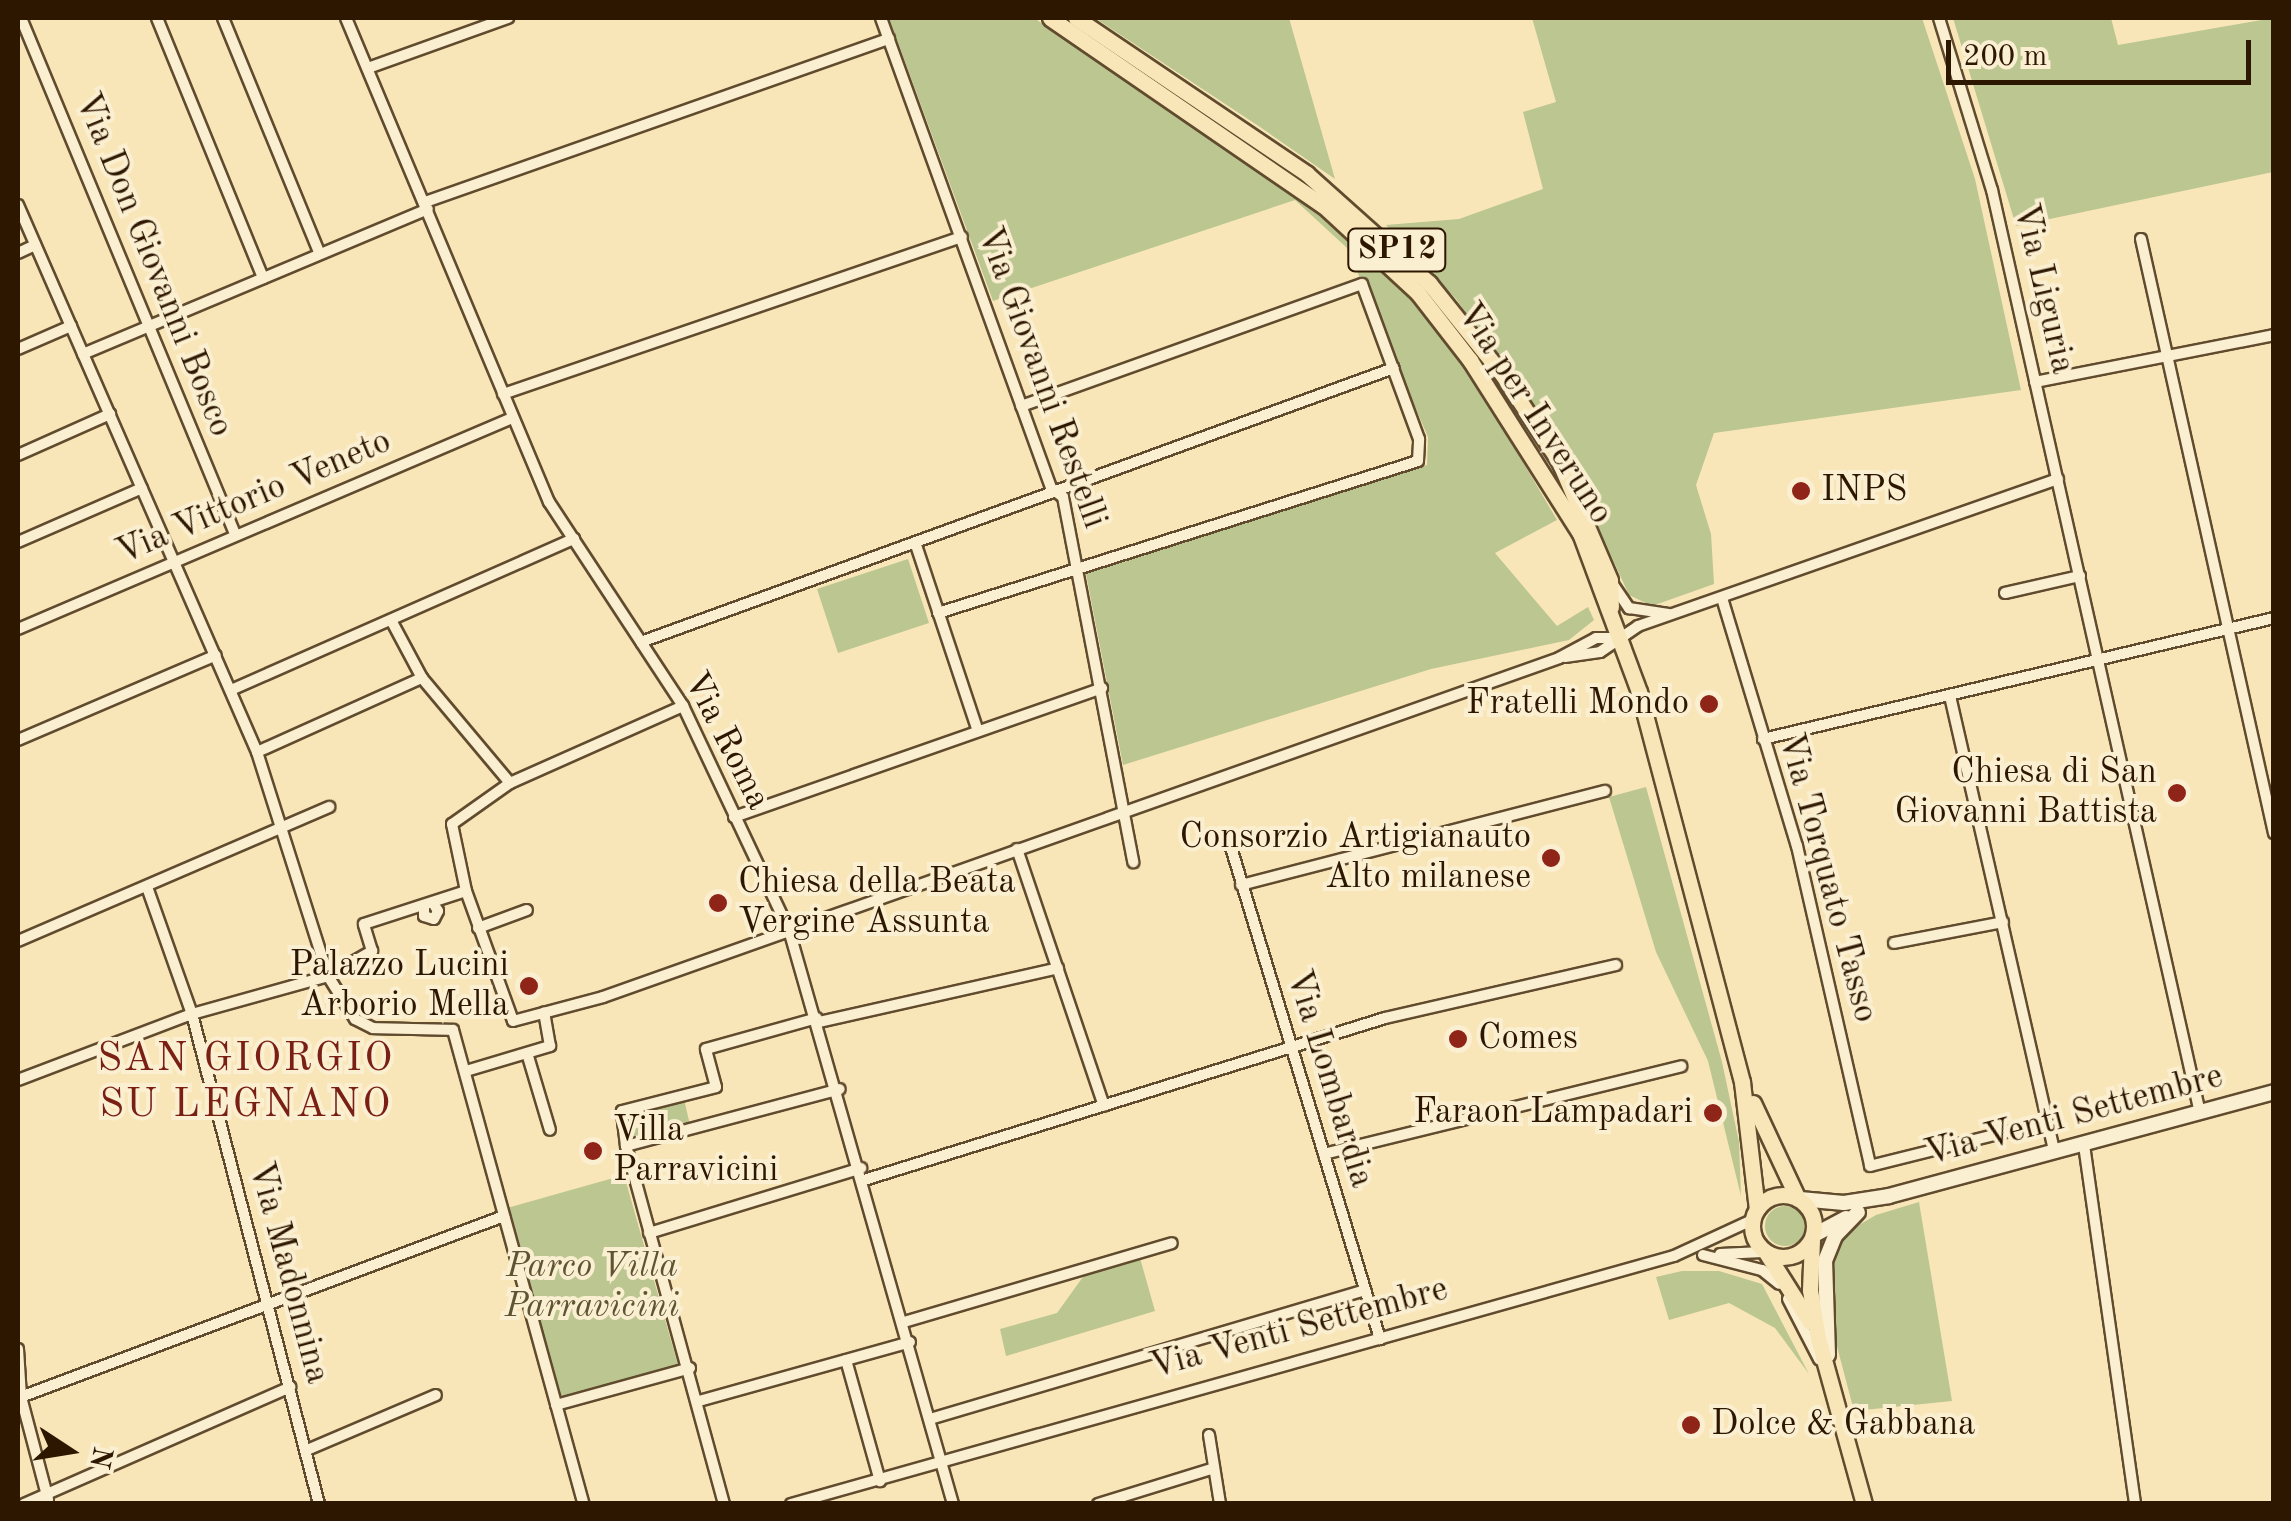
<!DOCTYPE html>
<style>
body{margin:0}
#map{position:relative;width:2291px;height:1521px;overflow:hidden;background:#f9e6b8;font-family:"Old Standard TT",serif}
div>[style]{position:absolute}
.green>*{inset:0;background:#bbc690}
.round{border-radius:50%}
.roads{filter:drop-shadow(2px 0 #614b2e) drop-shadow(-2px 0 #614b2e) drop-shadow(0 2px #614b2e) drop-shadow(0 -2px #614b2e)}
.street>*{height:10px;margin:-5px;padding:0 5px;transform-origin:5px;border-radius:5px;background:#fbefd1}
.secondary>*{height:14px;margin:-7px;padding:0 7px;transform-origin:7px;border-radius:7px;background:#fbefd1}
.primary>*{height:15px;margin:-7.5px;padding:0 7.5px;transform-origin:7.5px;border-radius:7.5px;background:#f9e6b8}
.primary>.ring{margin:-7.5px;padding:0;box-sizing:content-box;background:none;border:15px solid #f9e6b8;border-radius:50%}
.dots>*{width:28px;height:28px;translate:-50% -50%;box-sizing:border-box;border:5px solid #fbefd1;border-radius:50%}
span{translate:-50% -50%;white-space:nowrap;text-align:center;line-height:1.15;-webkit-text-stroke:8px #fbefd1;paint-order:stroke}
.shield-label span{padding:2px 8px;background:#fbefd1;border:2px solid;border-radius:8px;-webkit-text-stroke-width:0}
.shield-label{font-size:32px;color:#2e1700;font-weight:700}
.street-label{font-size:35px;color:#2e1700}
.poi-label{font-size:35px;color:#2e1700}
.left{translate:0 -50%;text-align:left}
.right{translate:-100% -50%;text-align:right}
.park-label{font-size:35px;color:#5f5432;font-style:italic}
.quarter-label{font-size:40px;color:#7a1f14;letter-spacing:2.5px}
.frame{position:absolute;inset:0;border:20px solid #2e1700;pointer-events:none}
.north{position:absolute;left:20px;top:1401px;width:100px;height:100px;-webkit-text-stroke:8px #fbefd1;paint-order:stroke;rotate:102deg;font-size:28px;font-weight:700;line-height:40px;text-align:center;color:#2e1700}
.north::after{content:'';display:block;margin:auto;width:35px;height:45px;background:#2e1700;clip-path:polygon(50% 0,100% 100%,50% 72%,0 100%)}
.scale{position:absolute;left:1946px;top:40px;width:305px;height:45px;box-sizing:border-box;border:5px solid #2e1700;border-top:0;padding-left:12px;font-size:30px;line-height:35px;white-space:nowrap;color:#2e1700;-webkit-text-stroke:8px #fbefd1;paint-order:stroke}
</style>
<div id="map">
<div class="green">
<div style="clip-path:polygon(889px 18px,1034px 18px,1320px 212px,1413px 299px,1474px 379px,1557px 520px,1495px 553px,1557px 626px,1588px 607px,1594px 620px,1569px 640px,1431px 669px,1123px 765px,1086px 574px,1427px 465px,1428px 437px,1347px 248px,1295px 200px,993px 301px)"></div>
<div style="clip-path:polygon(1095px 18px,1289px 18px,1335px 179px,1260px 127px)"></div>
<div style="clip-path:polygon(1532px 18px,1922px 18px,1975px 179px,2021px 390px,1714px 433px,1696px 485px,1711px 534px,1714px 584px,1652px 606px,1629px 595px,1571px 468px,1523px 391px,1456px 299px,1386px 225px,1459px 219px,1543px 189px,1523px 112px,1556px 102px)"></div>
<div style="clip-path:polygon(1953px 18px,2111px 18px,2118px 45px,2273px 18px,2273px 172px,2016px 226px)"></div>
<div style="clip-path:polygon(908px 559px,929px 623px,838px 653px,817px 589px)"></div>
<div style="clip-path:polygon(1646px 787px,1722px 1062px,1739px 1142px,1741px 1196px,1708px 1061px,1656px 952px,1609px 797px)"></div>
<div style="clip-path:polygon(684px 1099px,690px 1125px,628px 1143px,625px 1113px)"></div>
<div style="clip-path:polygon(624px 1175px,678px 1365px,561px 1399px,507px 1208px)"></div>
<div style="clip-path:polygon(1919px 1202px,1952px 1401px,1854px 1411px,1834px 1335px,1834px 1258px,1847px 1232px,1876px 1215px)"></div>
<div class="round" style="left:1765px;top:1206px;width:40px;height:40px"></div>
<div style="clip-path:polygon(1140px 1258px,1155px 1311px,1006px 1356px,1000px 1329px,1057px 1313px,1085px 1274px)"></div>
<div style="clip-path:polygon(1682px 1271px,1719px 1271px,1762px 1284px,1809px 1374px,1775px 1328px,1729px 1303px,1669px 1320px,1656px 1277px)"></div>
</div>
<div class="roads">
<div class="street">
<div style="left:21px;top:18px;width:559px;rotate:67.47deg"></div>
<div style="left:157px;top:18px;width:281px;rotate:67.8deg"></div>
<div style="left:223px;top:18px;width:255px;rotate:67.7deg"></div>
<div style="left:346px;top:18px;width:525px;rotate:67.25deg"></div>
<div style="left:549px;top:502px;width:244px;rotate:56.7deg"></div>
<div style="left:683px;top:706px;width:248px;rotate:64.7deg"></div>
<div style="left:789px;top:930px;width:597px;rotate:74.05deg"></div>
<div style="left:881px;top:18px;width:500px;rotate:70.1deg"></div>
<div style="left:1051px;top:488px;width:15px;rotate:37deg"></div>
<div style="left:1063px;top:497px;width:372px;rotate:79.1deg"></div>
<div style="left:1939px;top:18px;width:180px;rotate:72.9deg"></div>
<div style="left:1992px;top:190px;width:946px;rotate:77.3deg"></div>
<div style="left:368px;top:68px;width:149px;rotate:-19.7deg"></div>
<div style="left:425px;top:202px;width:492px;rotate:-19.4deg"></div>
<div style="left:18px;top:205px;width:597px;rotate:66.4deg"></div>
<div style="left:257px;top:752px;width:235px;rotate:72.4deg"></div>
<div style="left:328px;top:976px;width:51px;rotate:57.9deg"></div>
<div style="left:355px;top:1019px;width:20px;rotate:27deg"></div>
<div style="left:373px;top:1028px;width:80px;rotate:1.4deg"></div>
<div style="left:453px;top:1030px;width:492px;rotate:74.6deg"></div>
<div style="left:2141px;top:239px;width:609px;rotate:77.38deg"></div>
<div style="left:18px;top:253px;width:19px;rotate:-25deg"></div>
<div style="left:18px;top:349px;width:58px;rotate:-23.5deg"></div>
<div style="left:83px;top:354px;width:374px;rotate:-22.8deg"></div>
<div style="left:2035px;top:382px;width:244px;rotate:-11.1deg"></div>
<div style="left:503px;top:394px;width:485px;rotate:-18.9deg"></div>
<div style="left:18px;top:455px;width:101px;rotate:-24deg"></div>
<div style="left:18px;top:542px;width:135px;rotate:-23.5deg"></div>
<div style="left:916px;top:545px;width:196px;rotate:71.6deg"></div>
<div style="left:1614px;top:586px;width:27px;rotate:56deg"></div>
<div style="left:1629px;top:608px;width:40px;rotate:8.5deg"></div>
<div style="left:2005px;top:593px;width:77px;rotate:-12.8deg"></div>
<div style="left:1722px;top:598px;width:259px;rotate:73.2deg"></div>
<div style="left:1797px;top:846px;width:328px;rotate:77.1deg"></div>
<div style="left:1870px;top:1166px;width:182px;rotate:-14deg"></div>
<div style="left:938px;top:613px;width:503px;rotate:-17.57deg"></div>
<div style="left:1418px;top:461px;width:22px;rotate:-87deg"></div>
<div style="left:1419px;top:439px;width:165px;rotate:-110.2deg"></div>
<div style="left:1362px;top:284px;width:362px;rotate:160.3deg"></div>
<div style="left:391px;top:620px;width:66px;rotate:61.9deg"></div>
<div style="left:422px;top:678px;width:137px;rotate:50deg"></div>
<div style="left:18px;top:629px;width:537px;rotate:-23.13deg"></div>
<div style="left:641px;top:642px;width:801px;rotate:-20deg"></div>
<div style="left:1565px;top:657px;width:35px;rotate:-8deg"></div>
<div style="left:1600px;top:652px;width:46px;rotate:-34.4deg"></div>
<div style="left:1638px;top:626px;width:445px;rotate:-19.3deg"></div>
<div style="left:231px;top:690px;width:375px;rotate:-23.8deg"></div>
<div style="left:1950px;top:696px;width:467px;rotate:77.1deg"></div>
<div style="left:683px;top:706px;width:189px;rotate:156deg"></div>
<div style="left:510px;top:783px;width:71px;rotate:144.7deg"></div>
<div style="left:452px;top:824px;width:68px;rotate:78.2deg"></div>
<div style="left:466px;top:891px;width:138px;rotate:70.1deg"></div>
<div style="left:513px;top:1021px;width:93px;rotate:-14.9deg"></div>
<div style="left:603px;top:997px;width:1014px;rotate:-19.52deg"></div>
<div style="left:1559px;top:658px;width:42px;rotate:-28.4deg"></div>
<div style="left:1596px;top:638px;width:19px"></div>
<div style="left:1763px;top:739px;width:525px;rotate:-13.32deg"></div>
<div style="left:18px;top:740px;width:215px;rotate:-23.2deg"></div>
<div style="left:257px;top:752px;width:181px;rotate:-24.2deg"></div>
<div style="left:734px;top:817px;width:390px;rotate:-19.3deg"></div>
<div style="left:1227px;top:834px;width:528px;rotate:73.14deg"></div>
<div style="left:1017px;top:849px;width:271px;rotate:71.3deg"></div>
<div style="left:1241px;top:885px;width:376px;rotate:-14.5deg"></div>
<div style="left:147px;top:887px;width:135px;rotate:70.5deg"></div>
<div style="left:192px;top:1014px;width:506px;rotate:75.47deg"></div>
<div style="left:424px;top:906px;width:10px;rotate:90deg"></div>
<div style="left:424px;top:916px;width:10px;rotate:17deg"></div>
<div style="left:434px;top:919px;width:9px;rotate:-63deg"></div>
<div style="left:438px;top:911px;width:9px;rotate:-122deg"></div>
<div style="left:478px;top:928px;width:52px;rotate:-20.2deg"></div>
<div style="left:18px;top:941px;width:339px;rotate:-23.3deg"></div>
<div style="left:1894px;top:943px;width:111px;rotate:-10.9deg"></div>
<div style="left:819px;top:1022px;width:245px;rotate:-12.7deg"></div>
<div style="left:527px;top:1053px;width:80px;rotate:73.4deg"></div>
<div style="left:466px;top:1071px;width:88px;rotate:-16.6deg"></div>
<div style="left:550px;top:1046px;width:34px;rotate:-100deg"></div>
<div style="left:18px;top:1080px;width:186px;rotate:-20.8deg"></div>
<div style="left:192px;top:1014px;width:141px;rotate:-15.6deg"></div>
<div style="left:328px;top:976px;width:51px;rotate:-29.6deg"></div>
<div style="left:372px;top:951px;width:28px;rotate:-107deg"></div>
<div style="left:364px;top:924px;width:107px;rotate:-17.9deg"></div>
<div style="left:2084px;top:1145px;width:363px;rotate:81.9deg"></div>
<div style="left:626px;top:1146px;width:221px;rotate:-14.9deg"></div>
<div style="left:1324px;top:1154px;width:368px;rotate:-13.8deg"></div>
<div style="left:864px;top:1180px;width:546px;rotate:-17.27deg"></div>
<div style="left:1385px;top:1018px;width:237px;rotate:-12.9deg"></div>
<div style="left:649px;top:1233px;width:222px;rotate:-17deg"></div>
<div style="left:1720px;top:1254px;width:43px;rotate:-2.7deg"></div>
<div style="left:1703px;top:1255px;width:61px;rotate:14.3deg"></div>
<div style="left:1762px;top:1270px;width:22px;rotate:39deg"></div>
<div style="left:1788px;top:1299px;width:68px;rotate:62.7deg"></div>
<div style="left:904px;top:1322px;width:279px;rotate:-16.4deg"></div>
<div style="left:18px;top:1349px;width:48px;rotate:86.4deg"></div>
<div style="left:21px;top:1397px;width:106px;rotate:75.2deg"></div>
<div style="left:846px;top:1360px;width:126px;rotate:74.3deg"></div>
<div style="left:18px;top:1398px;width:519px;rotate:-20.53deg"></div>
<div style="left:699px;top:1401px;width:219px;rotate:-15.6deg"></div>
<div style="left:556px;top:1405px;width:139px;rotate:-15.4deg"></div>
<div style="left:930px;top:1419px;width:454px;rotate:-16.5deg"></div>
<div style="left:1209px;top:1435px;width:70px;rotate:80.9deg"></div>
<div style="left:307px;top:1450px;width:140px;rotate:-23.1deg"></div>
<div style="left:24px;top:1504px;width:291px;rotate:-23.7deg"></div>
<div style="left:724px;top:1504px;width:371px;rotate:-105.3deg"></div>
<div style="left:626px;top:1146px;width:35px;rotate:-97deg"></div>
<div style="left:622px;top:1111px;width:97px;rotate:-14.3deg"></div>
<div style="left:716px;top:1087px;width:39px;rotate:-105deg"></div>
<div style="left:706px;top:1049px;width:115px;rotate:-15.6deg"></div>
<div style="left:791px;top:1504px;width:917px;rotate:-15.69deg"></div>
<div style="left:1674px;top:1256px;width:86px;rotate:-24.8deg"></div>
<div style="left:1098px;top:1504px;width:121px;rotate:-17.2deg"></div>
</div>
<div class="secondary">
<div style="left:1800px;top:1199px;width:44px;rotate:5.2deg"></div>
<div style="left:1844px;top:1203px;width:46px;rotate:-8.8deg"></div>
<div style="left:1889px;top:1196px;width:399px;rotate:-15.1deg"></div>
<div style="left:1816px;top:1234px;width:34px;rotate:-28deg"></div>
<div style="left:1828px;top:1355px;width:94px;rotate:-91.8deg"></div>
<div style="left:1825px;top:1261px;width:27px;rotate:-68deg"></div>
<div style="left:1835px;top:1236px;width:33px;rotate:-46deg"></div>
</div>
<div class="primary">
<div style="left:1050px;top:18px;width:332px;rotate:34.5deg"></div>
<div style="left:1324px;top:206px;width:128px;rotate:42.8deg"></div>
<div style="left:1418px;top:293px;width:85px;rotate:52.2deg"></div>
<div style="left:1470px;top:360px;width:205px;rotate:57.6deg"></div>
<div style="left:1580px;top:533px;width:170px;rotate:69.6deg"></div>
<div style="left:1639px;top:692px;width:403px;rotate:75.2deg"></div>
<div style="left:1742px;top:1082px;width:128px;rotate:83.3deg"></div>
<div style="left:1076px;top:18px;width:279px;rotate:34deg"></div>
<div style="left:1307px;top:174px;width:164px;rotate:41.8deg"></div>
<div style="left:1429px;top:283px;width:117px;rotate:51.3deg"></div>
<div style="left:1502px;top:374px;width:104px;rotate:56.8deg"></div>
<div style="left:1559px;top:461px;width:129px;rotate:66.8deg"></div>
<div style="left:1610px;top:580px;width:27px;rotate:88deg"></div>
<div style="left:1753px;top:1103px;width:106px;rotate:64.9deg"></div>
<div class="ring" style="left:1752px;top:1195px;width:47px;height:47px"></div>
<div style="left:1812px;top:1240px;width:50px;rotate:92.3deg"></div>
<div style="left:1810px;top:1290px;width:49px;rotate:80.5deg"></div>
<div style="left:1818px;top:1338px;width:172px;rotate:74.5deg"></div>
<div style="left:1767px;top:1254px;width:80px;rotate:57.7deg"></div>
</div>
</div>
<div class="dots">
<div style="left:1801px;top:491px;background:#8f2418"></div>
<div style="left:1709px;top:704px;background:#8f2418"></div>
<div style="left:2177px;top:793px;background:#8f2418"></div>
<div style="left:1551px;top:858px;background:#8f2418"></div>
<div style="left:718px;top:903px;background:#8f2418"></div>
<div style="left:529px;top:986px;background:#8f2418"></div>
<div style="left:1458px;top:1039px;background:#8f2418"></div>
<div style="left:1713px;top:1113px;background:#8f2418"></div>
<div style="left:593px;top:1151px;background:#8f2418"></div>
<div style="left:1691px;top:1425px;background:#8f2418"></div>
</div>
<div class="shield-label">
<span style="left:1397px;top:250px">SP12</span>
</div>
<div class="street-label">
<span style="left:153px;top:265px;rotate:68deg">Via Don Giovanni Bosco</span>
<span style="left:2043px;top:289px;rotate:77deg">Via Liguria</span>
<span style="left:1041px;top:378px;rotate:70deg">Via Giovanni Restelli</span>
<span style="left:1534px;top:414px;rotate:57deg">Via per Inveruno</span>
<span style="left:254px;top:498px;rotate:-23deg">Via Vittorio Veneto</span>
<span style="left:726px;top:741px;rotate:63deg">Via Roma</span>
<span style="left:1827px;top:878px;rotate:75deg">Via Torquato Tasso</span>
<span style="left:1329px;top:1079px;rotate:73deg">Via Lombardia</span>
<span style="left:2074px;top:1116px;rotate:-15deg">Via Venti Settembre</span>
<span style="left:288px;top:1273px;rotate:75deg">Via Madonnina</span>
<span style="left:1299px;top:1329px;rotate:-15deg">Via Venti Settembre</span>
</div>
<div class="poi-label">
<span class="left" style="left:1821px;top:491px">INPS</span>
<span class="right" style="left:1689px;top:704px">Fratelli Mondo</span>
<span class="right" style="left:2157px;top:793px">Chiesa di San<br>Giovanni Battista</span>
<span class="right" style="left:1531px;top:858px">Consorzio Artigianauto<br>Alto milanese</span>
<span class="left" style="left:738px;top:903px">Chiesa della Beata<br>Vergine Assunta</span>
<span class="right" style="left:509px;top:986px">Palazzo Lucini<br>Arborio Mella</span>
<span class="left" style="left:1478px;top:1039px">Comes</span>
<span class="right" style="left:1693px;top:1113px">Faraon Lampadari</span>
<span class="left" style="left:613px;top:1151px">Villa<br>Parravicini</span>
<span class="left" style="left:1711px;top:1425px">Dolce &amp; Gabbana</span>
</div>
<div class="park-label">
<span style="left:592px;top:1287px">Parco Villa<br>Parravicini</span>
</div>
<div class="quarter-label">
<span style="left:246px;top:1083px">SAN GIORGIO<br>SU LEGNANO</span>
</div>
<div class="frame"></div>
<div class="north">N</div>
<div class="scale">200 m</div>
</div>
